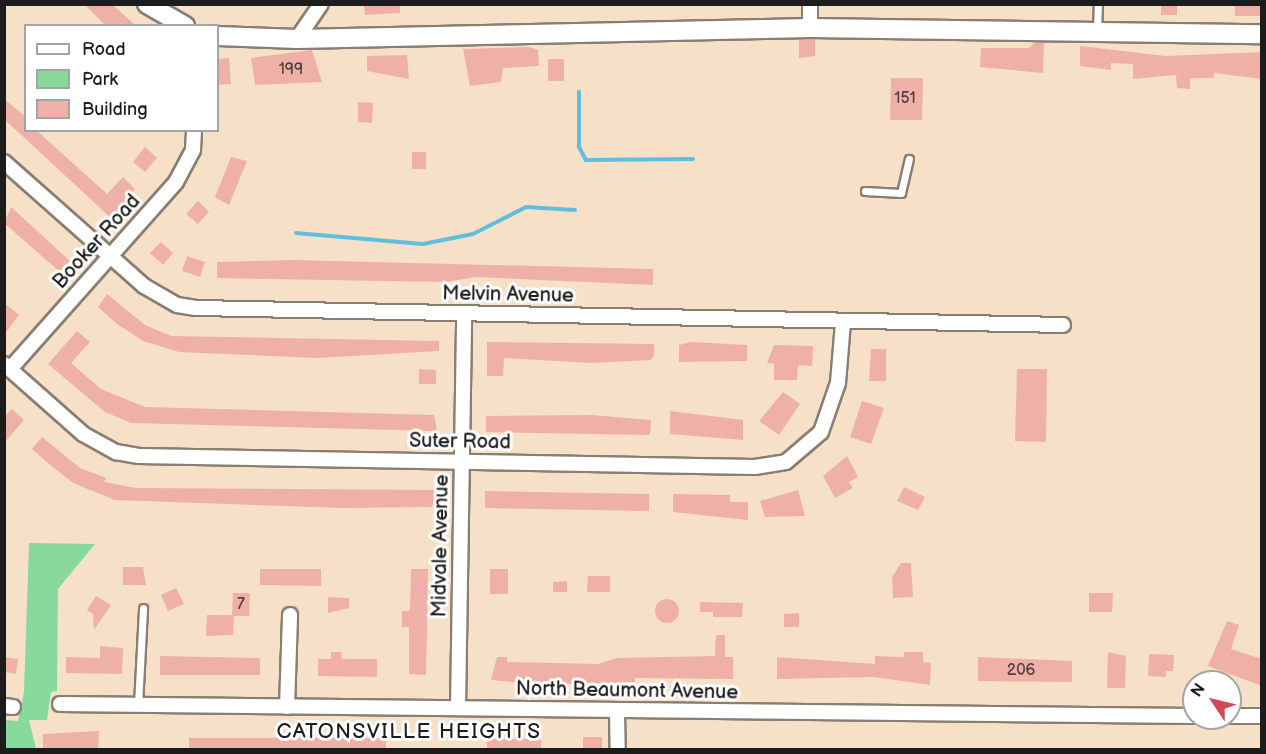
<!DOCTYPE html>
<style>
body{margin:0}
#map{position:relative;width:1266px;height:754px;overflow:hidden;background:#f6e0c7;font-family:"Balsamiq Sans",sans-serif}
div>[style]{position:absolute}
.green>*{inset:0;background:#87da9c}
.stream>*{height:4px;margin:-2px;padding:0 2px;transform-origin:2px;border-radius:2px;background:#61bedf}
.building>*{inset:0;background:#efb1a7}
.round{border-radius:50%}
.roads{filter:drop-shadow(2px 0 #897e72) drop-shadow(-2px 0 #897e72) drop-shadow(0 2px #897e72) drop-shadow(0 -2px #897e72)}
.service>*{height:7px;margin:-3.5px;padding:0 3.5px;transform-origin:3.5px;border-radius:3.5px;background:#fff}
.minor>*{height:14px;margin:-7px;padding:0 7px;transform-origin:7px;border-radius:7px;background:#fff}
.tertiary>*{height:18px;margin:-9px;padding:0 9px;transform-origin:9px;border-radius:9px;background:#fff}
span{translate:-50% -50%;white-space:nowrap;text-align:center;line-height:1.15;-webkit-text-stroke:6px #fff;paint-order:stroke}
.number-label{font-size:16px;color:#51413f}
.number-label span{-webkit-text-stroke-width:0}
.street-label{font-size:20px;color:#1c1c1c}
.neighbourhood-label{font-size:21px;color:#1c1c1c;letter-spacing:1.5px}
.frame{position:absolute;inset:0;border:6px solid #1c1c1c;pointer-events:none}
.legend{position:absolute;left:24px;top:24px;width:195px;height:108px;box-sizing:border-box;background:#fff;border:2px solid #a4a4a4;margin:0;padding:8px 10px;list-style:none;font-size:18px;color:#1c1c1c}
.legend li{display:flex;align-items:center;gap:12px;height:30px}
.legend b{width:30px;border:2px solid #a4a4a4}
.north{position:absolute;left:1182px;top:670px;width:60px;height:60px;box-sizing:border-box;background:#fff;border:2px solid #a4a4a4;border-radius:50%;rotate:305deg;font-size:16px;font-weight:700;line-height:24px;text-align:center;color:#1c1c1c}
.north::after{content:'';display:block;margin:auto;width:21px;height:27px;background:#d1495b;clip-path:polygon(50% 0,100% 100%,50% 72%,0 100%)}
</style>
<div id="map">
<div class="green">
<div style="clip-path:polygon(29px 543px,95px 544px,58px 589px,57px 691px,51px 692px,47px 720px,29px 720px,36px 749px,5px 749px,4px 720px,18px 721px,24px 692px)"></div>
</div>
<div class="stream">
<div style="left:579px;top:92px;width:55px;rotate:90deg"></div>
<div style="left:579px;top:147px;width:15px;rotate:62deg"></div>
<div style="left:586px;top:160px;width:107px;rotate:-0.5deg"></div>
<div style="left:296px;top:233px;width:127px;rotate:5deg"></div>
<div style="left:423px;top:244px;width:51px;rotate:-11.3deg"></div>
<div style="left:473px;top:234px;width:59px;rotate:-27deg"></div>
<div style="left:526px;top:207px;width:49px;rotate:3.5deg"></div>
</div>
<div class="building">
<div style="clip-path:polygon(84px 4px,112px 4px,136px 26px,106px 26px)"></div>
<div style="clip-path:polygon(364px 4px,400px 4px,400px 13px,365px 15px)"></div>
<div style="clip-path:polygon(1161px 4px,1177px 4px,1177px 15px,1161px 15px)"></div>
<div style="clip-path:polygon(1235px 4px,1262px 4px,1262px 16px,1235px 16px)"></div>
<div style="clip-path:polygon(799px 39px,815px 39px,815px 56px,799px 58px)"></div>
<div style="clip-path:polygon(1035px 42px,1044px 42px,1043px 73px,980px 67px,981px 48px,1029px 48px)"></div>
<div style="clip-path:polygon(1080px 46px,1166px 56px,1262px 52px,1262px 79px,1214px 73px,1214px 78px,1190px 78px,1190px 89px,1177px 88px,1176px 75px,1133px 79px,1133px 64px,1111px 63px,1111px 70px,1080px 66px)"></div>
<div style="clip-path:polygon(530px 47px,538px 50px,539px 66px,503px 68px,501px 82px,470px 86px,463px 49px)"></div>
<div style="clip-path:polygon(312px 50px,322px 82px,255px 85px,251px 58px)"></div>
<div style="clip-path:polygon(407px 55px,409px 79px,367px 71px,367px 56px)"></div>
<div style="clip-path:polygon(229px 58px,231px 84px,218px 85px,218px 59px)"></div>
<div style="clip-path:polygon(548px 59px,564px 59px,564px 81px,548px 81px)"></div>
<div style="clip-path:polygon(891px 78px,923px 78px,922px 120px,890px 120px)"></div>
<div style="clip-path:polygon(4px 99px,26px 117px,26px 130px,36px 130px,107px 194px,123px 177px,135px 189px,112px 219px,4px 119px)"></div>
<div style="clip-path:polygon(358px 102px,373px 103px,372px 123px,358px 122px)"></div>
<div style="clip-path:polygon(145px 147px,157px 158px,145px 172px,133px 162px)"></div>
<div style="clip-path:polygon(412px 152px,426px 152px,426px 169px,412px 169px)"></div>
<div style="clip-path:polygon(231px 157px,247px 161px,229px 205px,215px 197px)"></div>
<div style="clip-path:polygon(198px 201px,209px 212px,198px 224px,186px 214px)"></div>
<div style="clip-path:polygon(11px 207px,70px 261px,60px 272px,4px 223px)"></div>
<div style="clip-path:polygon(161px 242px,173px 253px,163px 265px,150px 253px)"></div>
<div style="clip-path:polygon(187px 256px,205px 262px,200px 277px,182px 271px)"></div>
<div style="clip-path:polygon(294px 260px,653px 269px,653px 285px,476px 277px,446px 282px,217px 278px,217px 262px)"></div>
<div style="clip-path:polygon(107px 294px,145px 325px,171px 336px,439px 341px,439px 351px,317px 358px,179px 352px,143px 341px,117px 324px,98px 307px)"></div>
<div style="clip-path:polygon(4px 303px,19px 315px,4px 335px)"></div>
<div style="clip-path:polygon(77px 331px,90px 342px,71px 363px,101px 389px,145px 407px,434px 415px,437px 431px,131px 423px,105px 412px,48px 364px)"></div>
<div style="clip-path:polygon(487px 342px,654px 344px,654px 355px,651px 360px,592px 363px,504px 358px,503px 376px,487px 376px)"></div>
<div style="clip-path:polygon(691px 342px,747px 345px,747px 361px,679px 362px,679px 345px)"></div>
<div style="clip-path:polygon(774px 345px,813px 346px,812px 366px,798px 365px,797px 380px,774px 380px,774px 364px,767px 363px)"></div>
<div style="clip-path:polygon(871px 349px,886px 349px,886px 381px,869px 381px)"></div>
<div style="clip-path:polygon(419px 369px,436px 370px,436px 384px,419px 384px)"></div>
<div style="clip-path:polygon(1017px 369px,1047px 369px,1046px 442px,1015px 441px)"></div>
<div style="clip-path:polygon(783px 392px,800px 404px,779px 435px,759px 421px)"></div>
<div style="clip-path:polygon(862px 401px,884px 408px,871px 444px,850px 437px)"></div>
<div style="clip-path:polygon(12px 409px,24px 420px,4px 443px,4px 417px)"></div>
<div style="clip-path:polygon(670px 411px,743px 420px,743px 440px,670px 434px)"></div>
<div style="clip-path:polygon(591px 415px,651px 420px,650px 435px,486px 432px,486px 416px)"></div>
<div style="clip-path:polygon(42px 437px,80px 468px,106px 478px,104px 482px,136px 488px,435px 490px,435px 501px,432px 507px,343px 508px,115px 500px,73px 483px,49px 464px,32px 449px)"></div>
<div style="clip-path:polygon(847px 456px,858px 477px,849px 482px,853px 488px,835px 498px,823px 476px)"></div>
<div style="clip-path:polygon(904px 487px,925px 497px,918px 510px,897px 501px)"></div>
<div style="clip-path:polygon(798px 490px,805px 516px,765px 517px,760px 501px)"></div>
<div style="clip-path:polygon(485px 491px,649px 494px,649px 511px,485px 508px)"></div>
<div style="clip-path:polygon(673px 494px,730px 495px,730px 502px,748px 502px,748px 520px,673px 512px)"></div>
<div style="clip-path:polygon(901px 563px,911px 563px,913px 597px,893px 598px,892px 577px)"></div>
<div style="clip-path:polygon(123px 567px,143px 567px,146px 585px,123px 585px)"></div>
<div style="clip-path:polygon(260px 569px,321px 569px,321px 586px,260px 585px)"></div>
<div style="clip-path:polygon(411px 569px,428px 569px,426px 675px,409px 674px,409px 627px,402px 627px,402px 611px,410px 611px)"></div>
<div style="clip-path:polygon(490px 569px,508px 569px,508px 594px,490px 594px)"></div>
<div style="clip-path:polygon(588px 576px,610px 576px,610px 592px,587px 592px)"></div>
<div style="clip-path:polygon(567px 581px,567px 592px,553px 592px,553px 582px)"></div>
<div style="clip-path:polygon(176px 588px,184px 604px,168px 611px,161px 595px)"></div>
<div style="clip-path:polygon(233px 593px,250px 593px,249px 616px,234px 616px,233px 635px,206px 636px,207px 615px,232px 615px)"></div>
<div style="clip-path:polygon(1089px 593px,1113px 593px,1112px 612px,1089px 612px)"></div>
<div style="clip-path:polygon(96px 596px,111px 605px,94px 630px,93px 614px,87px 610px)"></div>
<div style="clip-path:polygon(328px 597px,349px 598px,349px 608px,328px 613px)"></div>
<div class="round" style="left:655px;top:599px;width:24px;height:24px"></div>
<div style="clip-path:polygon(700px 602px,743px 603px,742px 617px,713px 617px,713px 612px,700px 612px)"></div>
<div style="clip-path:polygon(799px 613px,799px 627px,784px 627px,784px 614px)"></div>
<div style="clip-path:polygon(1227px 621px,1239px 625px,1231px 649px,1262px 659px,1262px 686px,1208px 666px)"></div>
<div style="clip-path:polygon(716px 635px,725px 635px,725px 657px,733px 657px,733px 679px,635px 678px,635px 682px,543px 685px,491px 680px,497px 657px,507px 657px,507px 662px,598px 664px,617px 658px,715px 656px)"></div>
<div style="clip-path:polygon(100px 646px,123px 648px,122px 674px,66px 673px,66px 657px,100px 658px)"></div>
<div style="clip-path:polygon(331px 652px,341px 652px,342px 659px,377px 659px,377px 677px,318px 676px,318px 659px,331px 659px)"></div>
<div style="clip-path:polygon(904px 652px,923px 652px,923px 662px,931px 663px,930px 685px,874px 677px,777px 679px,777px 657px,875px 664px,875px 656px,904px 657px)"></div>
<div style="clip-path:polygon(1108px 652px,1126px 656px,1125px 688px,1107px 688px)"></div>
<div style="clip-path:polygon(1149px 654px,1174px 655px,1173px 671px,1166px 671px,1166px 677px,1148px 676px)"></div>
<div style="clip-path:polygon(160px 656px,260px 658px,260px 675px,160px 675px)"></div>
<div style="clip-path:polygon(4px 657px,18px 659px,16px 674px,4px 672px)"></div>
<div style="clip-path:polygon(978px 657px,1072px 661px,1072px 682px,978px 681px)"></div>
<div style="clip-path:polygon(99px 731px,98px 750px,43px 750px,43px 734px)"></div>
<div style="clip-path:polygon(583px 737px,602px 737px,602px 750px,583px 750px)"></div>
<div style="clip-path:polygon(189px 738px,386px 738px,386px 750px,189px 750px)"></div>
<div style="clip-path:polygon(487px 739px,535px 739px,541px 740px,541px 750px,487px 750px)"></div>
</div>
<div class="roads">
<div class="service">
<div style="left:1097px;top:30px;width:26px;rotate:-88deg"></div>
<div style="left:865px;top:191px;width:36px;rotate:3deg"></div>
<div style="left:901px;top:193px;width:35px;rotate:-77deg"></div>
<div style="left:138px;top:705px;width:97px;rotate:-87deg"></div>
</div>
<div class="minor">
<div style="left:810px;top:28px;width:24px;rotate:-90deg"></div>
<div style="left:297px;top:39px;width:42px;rotate:-55.6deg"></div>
<div style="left:4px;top:162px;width:187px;rotate:41.5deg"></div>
<div style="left:144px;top:286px;width:38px;rotate:30deg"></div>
<div style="left:177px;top:305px;width:19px;rotate:9deg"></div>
<div style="left:196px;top:308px;width:867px;rotate:1.12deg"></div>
<div style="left:4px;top:364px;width:106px;rotate:41.5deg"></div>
<div style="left:83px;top:434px;width:38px;rotate:29deg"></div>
<div style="left:116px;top:452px;width:23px;rotate:10deg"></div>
<div style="left:139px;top:456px;width:616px;rotate:1.02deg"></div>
<div style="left:755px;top:467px;width:31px;rotate:-9deg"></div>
<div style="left:786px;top:462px;width:46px;rotate:-40.6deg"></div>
<div style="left:821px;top:432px;width:52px;rotate:-70.9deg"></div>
<div style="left:838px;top:383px;width:61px;rotate:-85.3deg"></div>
<div style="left:10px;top:369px;width:250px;rotate:-48.4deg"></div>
<div style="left:176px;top:182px;width:36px;rotate:-62deg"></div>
<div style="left:193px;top:150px;width:20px;rotate:-87deg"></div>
<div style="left:60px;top:704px;width:1134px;rotate:0.61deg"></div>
<div style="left:4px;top:706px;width:9px;rotate:6deg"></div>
<div style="left:287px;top:707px;width:92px;rotate:-88.1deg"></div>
<div style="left:458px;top:708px;width:395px;rotate:-89.1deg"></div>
<div style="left:617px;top:711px;width:39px;rotate:89deg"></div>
<div style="left:1230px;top:716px;width:32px"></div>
</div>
<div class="tertiary">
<div style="left:147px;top:4px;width:44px;rotate:30.1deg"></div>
<div style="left:218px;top:36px;width:79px;rotate:2.2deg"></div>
<div style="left:297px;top:39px;width:513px;rotate:-1.23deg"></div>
<div style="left:810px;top:28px;width:452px;rotate:0.8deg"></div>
</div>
</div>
<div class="number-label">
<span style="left:291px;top:70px">199</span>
<span style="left:905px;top:99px">151</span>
<span style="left:241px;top:605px">7</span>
<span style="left:1021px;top:671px">206</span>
</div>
<div class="street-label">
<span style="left:97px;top:242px;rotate:-48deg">Booker Road</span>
<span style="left:508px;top:295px;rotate:1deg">Melvin Avenue</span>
<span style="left:460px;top:442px;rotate:1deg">Suter Road</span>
<span style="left:441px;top:546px;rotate:-89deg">Midvale Avenue</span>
<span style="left:627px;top:691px;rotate:1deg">North Beaumont Avenue</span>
</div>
<div class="neighbourhood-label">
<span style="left:409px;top:732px">CATONSVILLE HEIGHTS</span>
</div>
<div class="frame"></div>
<ul class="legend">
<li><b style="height:8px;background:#fff"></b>Road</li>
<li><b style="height:16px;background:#87da9c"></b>Park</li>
<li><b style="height:16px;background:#efb1a7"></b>Building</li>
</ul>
<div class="north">N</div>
</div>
